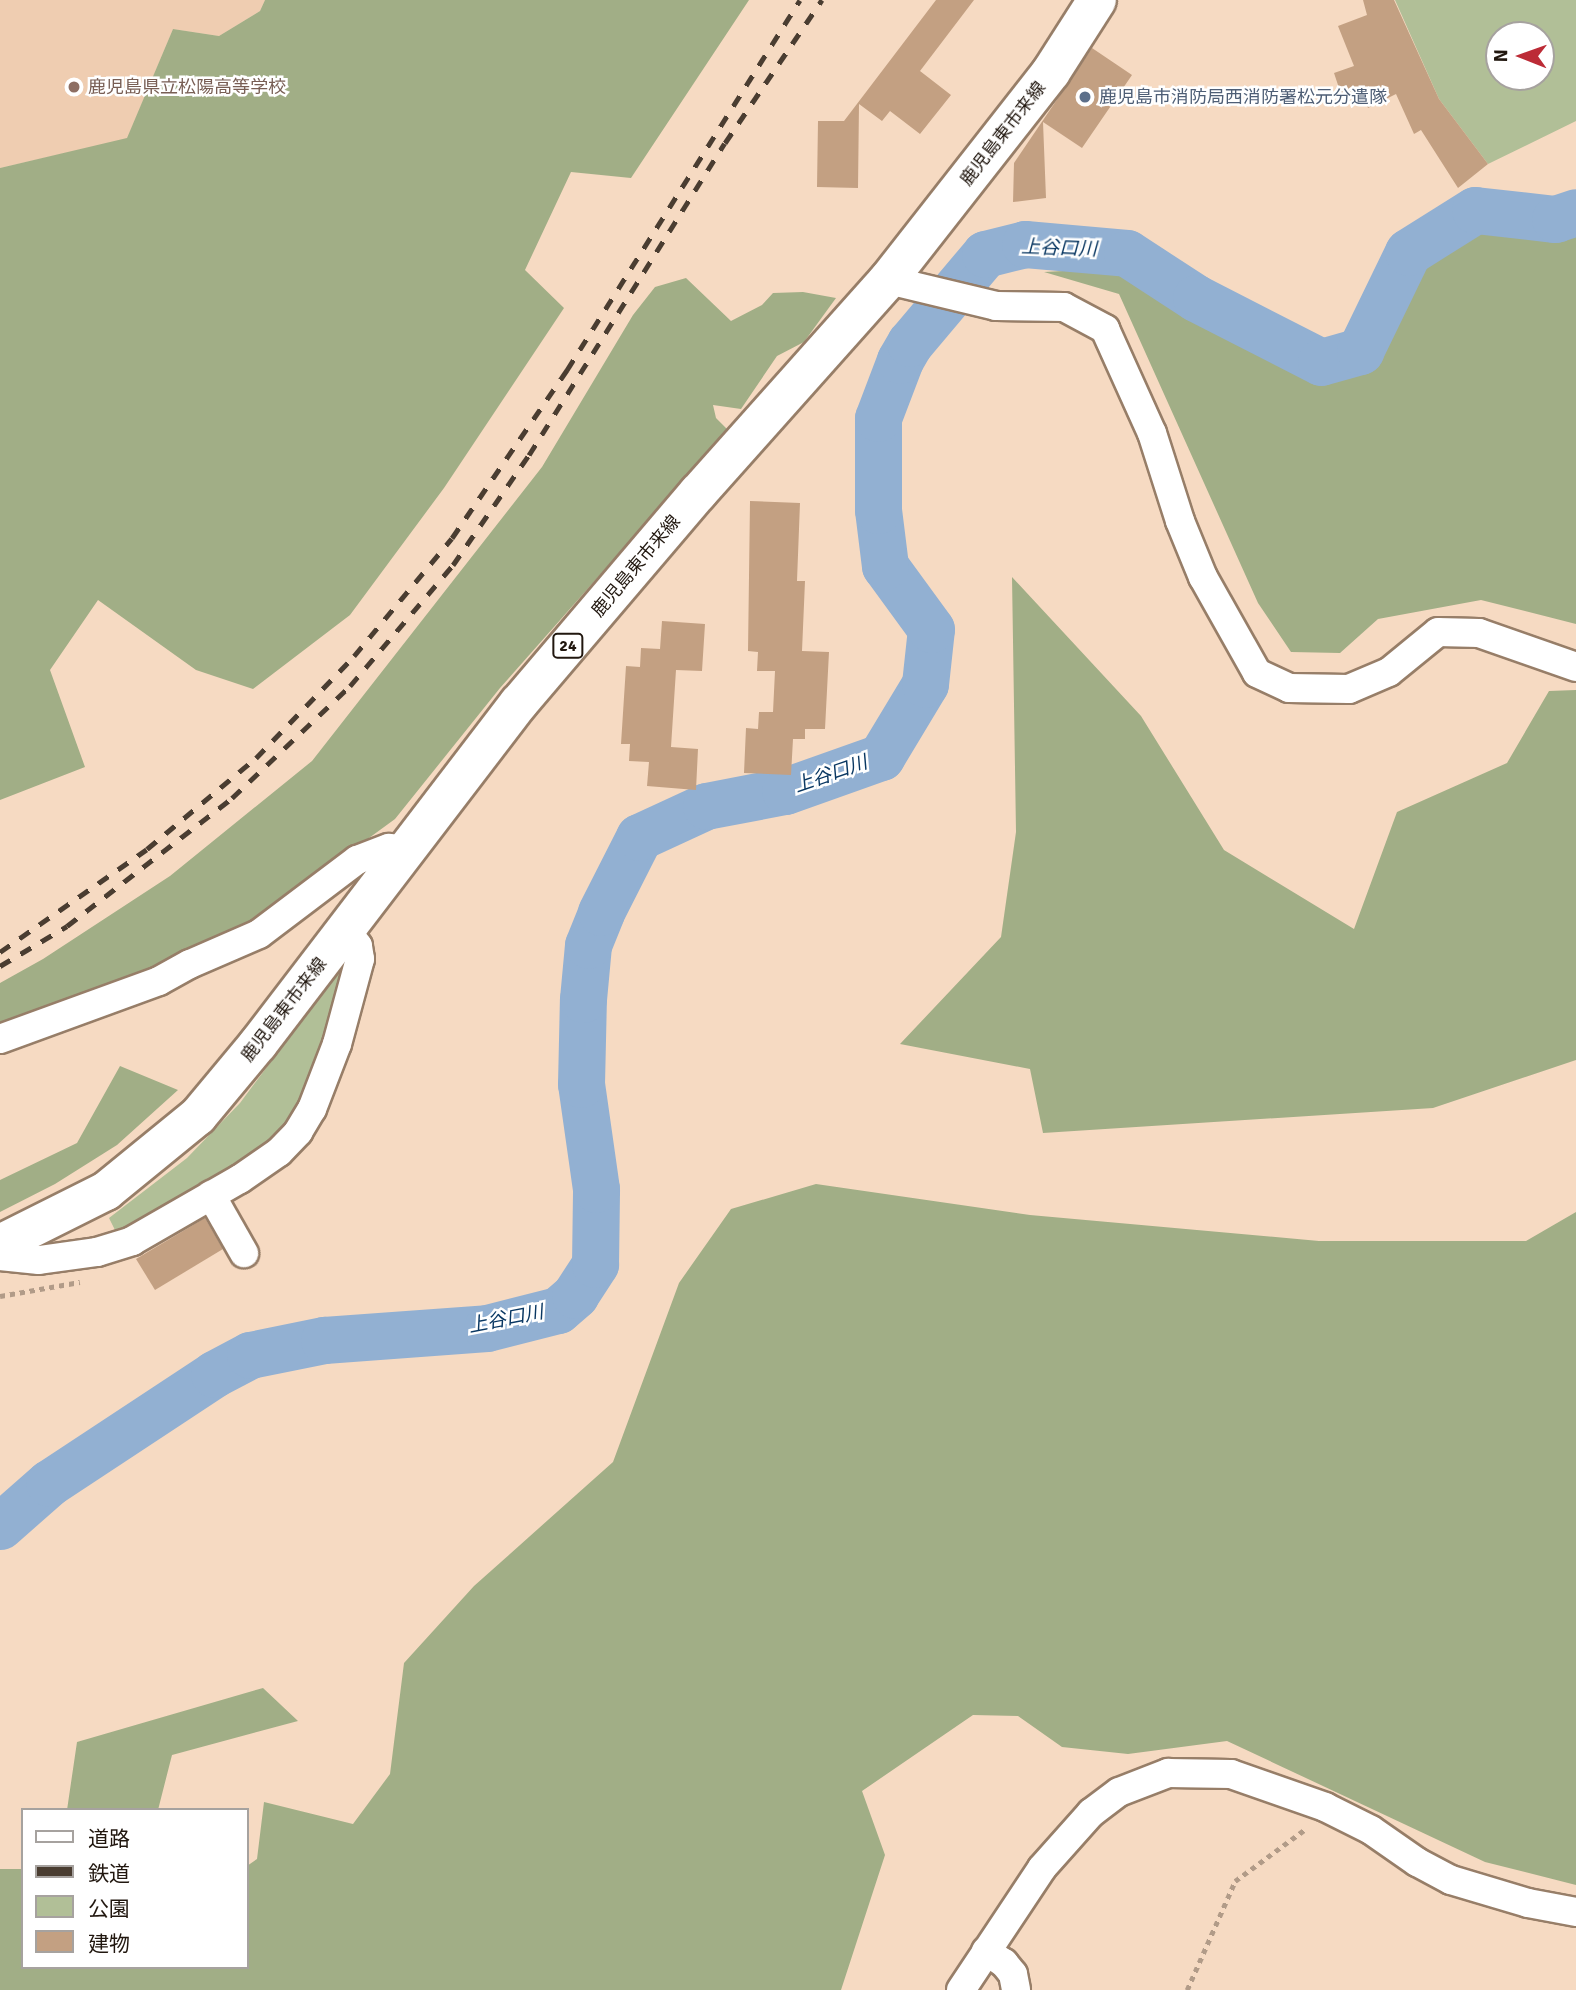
<!DOCTYPE html>
<meta charset="utf-8">
<style>
body{margin:0}
#map{position:relative;width:1576px;height:1990px;overflow:hidden;background:#f6dac2;font-family:Signika,"Noto Sans JP",sans-serif}
div>[style]{position:absolute}
.built>*{inset:0;background:#efcdb1}
.green>*{inset:0;background:#b1bf97}
.forest>*{inset:0;background:#a1ae86}
.river>*{height:47px;margin:-23.5px;padding:0 23.5px;transform-origin:23.5px;border-radius:23.5px;background:#92b0d2}
.building>*{inset:0;background:#c3a082}
.path>*{height:4.5px;margin-top:-2.25px;transform-origin:0;background:repeating-linear-gradient(90deg,#b19b88 0 5px,transparent 0 10px)}
.roads{filter:drop-shadow(2px 0 #977e68) drop-shadow(-2px 0 #977e68) drop-shadow(0 2px #977e68) drop-shadow(0 -2px #977e68)}
.street>*{height:28px;margin:-14px;padding:0 14px;transform-origin:14px;border-radius:14px;background:#fff}
.primary>*{height:38px;margin:-19px;padding:0 19px;transform-origin:19px;border-radius:19px;background:#fff}
.rail>*{height:5px;margin-top:-2.5px;transform-origin:0;background:repeating-linear-gradient(90deg,#4a3d31 0 12px,transparent 0 24px)}
.dots>*{width:19px;height:19px;translate:-50% -50%;box-sizing:border-box;border:4px solid #fff;border-radius:50%}
span{translate:-50% -50%;white-space:nowrap;text-align:center;line-height:1.15;-webkit-text-stroke:5px #fff;paint-order:stroke}
.shield-label span{padding:2px 5px;background:#fff;border:2px solid;border-radius:5px;-webkit-text-stroke-width:0}
.shield-label{font-size:16px;color:#21170f;font-weight:700}
.education-label{font-size:18px;color:#785e54}
.left{translate:0 -50%;text-align:left}
.service-label{font-size:18px;color:#4e5e75}
.street-label{font-size:18px;color:#21170f}
.water-label{font-size:19px;color:#093762;font-style:italic}
.legend{position:absolute;left:21px;top:1808px;width:228px;height:161px;box-sizing:border-box;background:#fff;border:2px solid #a6a29f;margin:0;padding:9px 12px;list-style:none;font-size:21px;color:#21170f}
.legend li{display:flex;align-items:center;gap:14px;height:35px}
.legend b{width:35px;border:2px solid #a6a29f}
.north{position:absolute;left:1485px;top:21px;width:70px;height:70px;box-sizing:border-box;background:#fff;border:2px solid #a6a29f;border-radius:50%;rotate:271deg;font-size:19px;font-weight:700;line-height:28px;text-align:center;color:#21170f}
.north::after{content:'';display:block;margin:auto;width:24px;height:32px;background:#bc2b36;clip-path:polygon(50% 0,100% 100%,50% 72%,0 100%)}
</style>
<div id="map">
<div class="built">
<div style="clip-path:polygon(0 0,265px 0,260px 11px,219px 36px,173px 29px,127px 139px,0 168px)"></div>
</div>
<div class="green">
<div style="clip-path:polygon(evenodd,1395px 0,1576px 0,1576px 121px,1488px 164px,1439px 99px,1395px 0,1499px 35px,1541px 35px,1541px 77px,1499px 77px,1499px 35px)"></div>
<div style="clip-path:polygon(347px 960px,322px 1057px,296px 1110px,276px 1139px,252px 1157px,116px 1232px,109px 1218px,187px 1158px,240px 1103px)"></div>
</div>
<div class="forest">
<div style="clip-path:polygon(265px 0,749px 0,631px 178px,571px 172px,525px 270px,564px 308px,444px 488px,350px 615px,253px 689px,196px 670px,98px 600px,50px 670px,85px 767px,0 800px,0 168px,127px 138px,173px 29px,219px 36px,260px 11px)"></div>
<div style="clip-path:polygon(1471px 228px,1558px 234px,1576px 228px,1576px 624px,1481px 600px,1378px 619px,1340px 653px,1291px 652px,1258px 603px,1119px 294px,1044px 272px,1119px 268px,1321px 380px,1366px 365px,1415px 263px)"></div>
<div style="clip-path:polygon(686px 278px,731px 321px,762px 305px,773px 293px,803px 292px,836px 298px,804px 342px,777px 356px,741px 409px,713px 405px,716px 418px,728px 430px,500px 688px,395px 819px,258px 919px,211px 943px,0 1029px,0 983px,43px 959px,170px 876px,312px 761px,542px 467px,633px 315px,655px 287px)"></div>
<div style="clip-path:polygon(1012px 577px,1141px 716px,1224px 850px,1354px 929px,1397px 812px,1507px 763px,1549px 691px,1576px 690px,1576px 1060px,1433px 1108px,1043px 1133px,1030px 1069px,900px 1044px,1001px 937px,1016px 832px)"></div>
<div style="clip-path:polygon(120px 1066px,178px 1090px,117px 1145px,55px 1184px,0 1212px,0 1180px,77px 1143px)"></div>
<div style="clip-path:polygon(816px 1184px,1030px 1215px,1319px 1241px,1526px 1241px,1576px 1212px,1576px 1885px,1485px 1862px,1227px 1741px,1128px 1754px,1062px 1747px,1018px 1716px,973px 1715px,862px 1791px,885px 1855px,841px 1990px,0 1990px,0 1869px,23px 1869px,23px 1967px,247px 1967px,247px 1866px,257px 1859px,264px 1802px,353px 1824px,390px 1774px,404px 1663px,474px 1586px,613px 1462px,679px 1283px,731px 1209px)"></div>
<div style="clip-path:polygon(263px 1688px,298px 1721px,172px 1755px,158px 1810px,67px 1810px,77px 1742px)"></div>
</div>
<div class="river">
<div style="left:0;top:1526px;width:65px;rotate:-41.3deg"></div>
<div style="left:49px;top:1483px;width:198px;rotate:-33.4deg"></div>
<div style="left:214px;top:1374px;width:41px;rotate:-27.8deg"></div>
<div style="left:250px;top:1355px;width:76px;rotate:-11.5deg"></div>
<div style="left:324px;top:1340px;width:163px;rotate:-4.2deg"></div>
<div style="left:487px;top:1328px;width:73px;rotate:-14.2deg"></div>
<div style="left:558px;top:1310px;width:23px;rotate:-41deg"></div>
<div style="left:575px;top:1295px;width:37px;rotate:-57deg"></div>
<div style="left:595px;top:1264px;width:75px;rotate:-89.2deg"></div>
<div style="left:596px;top:1189px;width:106px;rotate:-98.1deg"></div>
<div style="left:581px;top:1084px;width:85px;rotate:-88.7deg"></div>
<div style="left:583px;top:999px;width:54px;rotate:-84.7deg"></div>
<div style="left:588px;top:945px;width:35px;rotate:-68deg"></div>
<div style="left:601px;top:912px;width:84px;rotate:-63.1deg"></div>
<div style="left:639px;top:837px;width:74px;rotate:-24.8deg"></div>
<div style="left:706px;top:806px;width:80px;rotate:-10.8deg"></div>
<div style="left:785px;top:791px;width:102px;rotate:-19.5deg"></div>
<div style="left:881px;top:757px;width:85px;rotate:-58.9deg"></div>
<div style="left:925px;top:684px;width:55px;rotate:-83.8deg"></div>
<div style="left:931px;top:629px;width:78px;rotate:-126.1deg"></div>
<div style="left:885px;top:566px;width:56px;rotate:-97.1deg"></div>
<div style="left:878px;top:510px;width:92px;rotate:-90deg"></div>
<div style="left:878px;top:418px;width:62px;rotate:-69.2deg"></div>
<div style="left:900px;top:360px;width:20px;rotate:-60deg"></div>
<div style="left:910px;top:343px;width:116px;rotate:-49.9deg"></div>
<div style="left:985px;top:254px;width:41px;rotate:-14deg"></div>
<div style="left:1025px;top:244px;width:102px;rotate:5deg"></div>
<div style="left:1127px;top:253px;width:82px;rotate:33.1deg"></div>
<div style="left:1196px;top:298px;width:140px;rotate:27.1deg"></div>
<div style="left:1321px;top:362px;width:41px;rotate:-15.8deg"></div>
<div style="left:1360px;top:351px;width:110px;rotate:-64.1deg"></div>
<div style="left:1408px;top:252px;width:79px;rotate:-32.1deg"></div>
<div style="left:1475px;top:210px;width:81px;rotate:6.4deg"></div>
<div style="left:1555px;top:219px;width:22px;rotate:-18deg"></div>
</div>
<div class="building">
<div style="clip-path:polygon(936px 0,974px 0,920px 71px,951px 95px,920px 134px,890px 111px,882px 121px,859px 104px,858px 188px,817px 187px,818px 121px,844px 121px)"></div>
<div style="clip-path:polygon(1363px 0,1394px 0,1439px 99px,1488px 164px,1458px 188px,1421px 130px,1414px 134px,1396px 94px,1368px 108px,1361px 90px,1342px 97px,1334px 73px,1354px 66px,1338px 26px,1367px 15px)"></div>
<div style="clip-path:polygon(1092px 48px,1132px 75px,1082px 148px,1043px 122px,1046px 198px,1013px 202px,1014px 163px)"></div>
<div style="clip-path:polygon(750px 501px,800px 503px,797px 581px,805px 581px,802px 651px,829px 652px,825px 729px,805px 729px,805px 739px,793px 739px,791px 775px,744px 773px,746px 728px,758px 729px,759px 712px,773px 712px,775px 671px,757px 671px,758px 652px,748px 651px)"></div>
<div style="clip-path:polygon(662px 621px,705px 624px,702px 671px,676px 670px,671px 747px,698px 749px,696px 790px,647px 786px,649px 762px,629px 761px,630px 744px,621px 744px,626px 666px,640px 667px,641px 648px,660px 649px)"></div>
<div style="clip-path:polygon(205px 1218px,223px 1249px,155px 1290px,136px 1259px)"></div>
</div>
<div class="path">
<div style="left:0;top:1296px;width:81px;rotate:-9.9deg"></div>
<div style="left:1187px;top:1990px;width:119px;rotate:-66.2deg"></div>
<div style="left:1235px;top:1881px;width:89px;rotate:-36.4deg"></div>
</div>
<div class="roads">
<div class="street">
<div style="left:888px;top:280px;width:111px;rotate:13.5deg"></div>
<div style="left:996px;top:306px;width:68px;rotate:0.8deg"></div>
<div style="left:1064px;top:307px;width:47px;rotate:28.2deg"></div>
<div style="left:1105px;top:329px;width:114px;rotate:65.7deg"></div>
<div style="left:1152px;top:433px;width:92px;rotate:72.3deg"></div>
<div style="left:1180px;top:521px;width:61px;rotate:67.7deg"></div>
<div style="left:1203px;top:577px;width:110px;rotate:60.6deg"></div>
<div style="left:1257px;top:673px;width:35px;rotate:25deg"></div>
<div style="left:1289px;top:688px;width:60px;rotate:1deg"></div>
<div style="left:1349px;top:689px;width:43px;rotate:-23deg"></div>
<div style="left:1389px;top:672px;width:63px;rotate:-39.2deg"></div>
<div style="left:1438px;top:632px;width:41px;rotate:1.4deg"></div>
<div style="left:1479px;top:633px;width:103px;rotate:19.3deg"></div>
<div style="left:0;top:1039px;width:169px;rotate:-20deg"></div>
<div style="left:159px;top:981px;width:35px;rotate:-29deg"></div>
<div style="left:190px;top:964px;width:75px;rotate:-23.5deg"></div>
<div style="left:259px;top:934px;width:123px;rotate:-37.1deg"></div>
<div style="left:357px;top:860px;width:34px;rotate:-21deg"></div>
<div style="left:389px;top:848px;width:18px;rotate:6deg"></div>
<div style="left:211px;top:1195px;width:67px;rotate:60.4deg"></div>
<div style="left:0;top:1256px;width:39px;rotate:6deg"></div>
<div style="left:39px;top:1260px;width:59px;rotate:-7.9deg"></div>
<div style="left:97px;top:1252px;width:37px;rotate:-17deg"></div>
<div style="left:132px;top:1241px;width:125px;rotate:-29.9deg"></div>
<div style="left:240px;top:1179px;width:47px;rotate:-34.7deg"></div>
<div style="left:279px;top:1152px;width:28px;rotate:-46deg"></div>
<div style="left:298px;top:1132px;width:27px;rotate:-59deg"></div>
<div style="left:312px;top:1109px;width:70px;rotate:-69deg"></div>
<div style="left:337px;top:1044px;width:88px;rotate:-74.9deg"></div>
<div style="left:360px;top:959px;width:13px;rotate:-99deg"></div>
<div style="left:358px;top:946px;width:20px;rotate:-127deg"></div>
<div style="left:986px;top:1951px;width:22px;rotate:34deg"></div>
<div style="left:1004px;top:1963px;width:14px;rotate:51deg"></div>
<div style="left:1013px;top:1974px;width:16px;rotate:79deg"></div>
<div style="left:961px;top:1990px;width:146px;rotate:-56.4deg"></div>
<div style="left:1042px;top:1868px;width:74px;rotate:-48.3deg"></div>
<div style="left:1091px;top:1813px;width:35px;rotate:-37deg"></div>
<div style="left:1119px;top:1792px;width:53px;rotate:-21.2deg"></div>
<div style="left:1168px;top:1773px;width:63px;rotate:0.9deg"></div>
<div style="left:1231px;top:1774px;width:100px;rotate:19.3deg"></div>
<div style="left:1325px;top:1807px;width:51px;rotate:26.6deg"></div>
<div style="left:1371px;top:1830px;width:56px;rotate:34.8deg"></div>
<div style="left:1417px;top:1862px;width:38px;rotate:28deg"></div>
<div style="left:1451px;top:1880px;width:80px;rotate:16.6deg"></div>
<div style="left:1528px;top:1903px;width:49px;rotate:10.6deg"></div>
</div>
<div class="primary">
<div style="left:0;top:1244px;width:119px;rotate:-26.6deg"></div>
<div style="left:106px;top:1191px;width:119px;rotate:-39.2deg"></div>
<div style="left:198px;top:1116px;width:94px;rotate:-50.2deg"></div>
<div style="left:258px;top:1044px;width:429px;rotate:-52.6deg"></div>
<div style="left:519px;top:703px;width:276px;rotate:-49.6deg"></div>
<div style="left:698px;top:493px;width:285px;rotate:-48.3deg"></div>
<div style="left:888px;top:280px;width:264px;rotate:-51.9deg"></div>
<div style="left:1051px;top:72px;width:85px;rotate:-57.4deg"></div>
</div>
</div>
<div class="rail">
<div style="left:0;top:952px;width:179px;rotate:-35deg"></div>
<div style="left:147px;top:849px;width:142px;rotate:-39.9deg"></div>
<div style="left:256px;top:758px;width:141px;rotate:-46.1deg"></div>
<div style="left:354px;top:656px;width:153px;rotate:-50.3deg"></div>
<div style="left:452px;top:538px;width:204px;rotate:-55.6deg"></div>
<div style="left:567px;top:370px;width:437px;rotate:-57.8deg"></div>
<div style="left:0;top:966px;width:78px;rotate:-30.8deg"></div>
<div style="left:67px;top:926px;width:209px;rotate:-37.8deg"></div>
<div style="left:232px;top:798px;width:163px;rotate:-43.5deg"></div>
<div style="left:350px;top:686px;width:159px;rotate:-49.6deg"></div>
<div style="left:453px;top:565px;width:134px;rotate:-55.4deg"></div>
<div style="left:529px;top:455px;width:368px;rotate:-57.9deg"></div>
<div style="left:725px;top:143px;width:173px;rotate:-55.9deg"></div>
</div>
<div class="dots">
<div style="left:74px;top:87px;background:#8d6e63"></div>
<div style="left:1085px;top:97px;background:#5c6f8a"></div>
</div>
<div class="shield-label">
<span style="left:568px;top:646px">24</span>
</div>
<div class="education-label">
<span class="left" style="left:88px;top:87px">鹿児島県立松陽高等学校</span>
</div>
<div class="service-label">
<span class="left" style="left:1099px;top:97px">鹿児島市消防局西消防署松元分遣隊</span>
</div>
<div class="street-label">
<span style="left:1003px;top:134px;rotate:-52deg">鹿児島東市来線</span>
<span style="left:636px;top:566px;rotate:-50deg">鹿児島東市来線</span>
<span style="left:284px;top:1010px;rotate:-52deg">鹿児島東市来線</span>
</div>
<div class="water-label">
<span style="left:1059px;top:249px;rotate:2deg">上谷口川</span>
<span style="left:831px;top:775px;rotate:-19deg">上谷口川</span>
<span style="left:506px;top:1320px;rotate:-11deg">上谷口川</span>
</div>
<ul class="legend">
<li><b style="height:9px;background:#fff"></b>道路</li>
<li><b style="height:9px;background:#4a3d31"></b>鉄道</li>
<li><b style="height:19px;background:#b1bf97"></b>公園</li>
<li><b style="height:19px;background:#c3a082"></b>建物</li>
</ul>
<div class="north">N</div>
</div>
